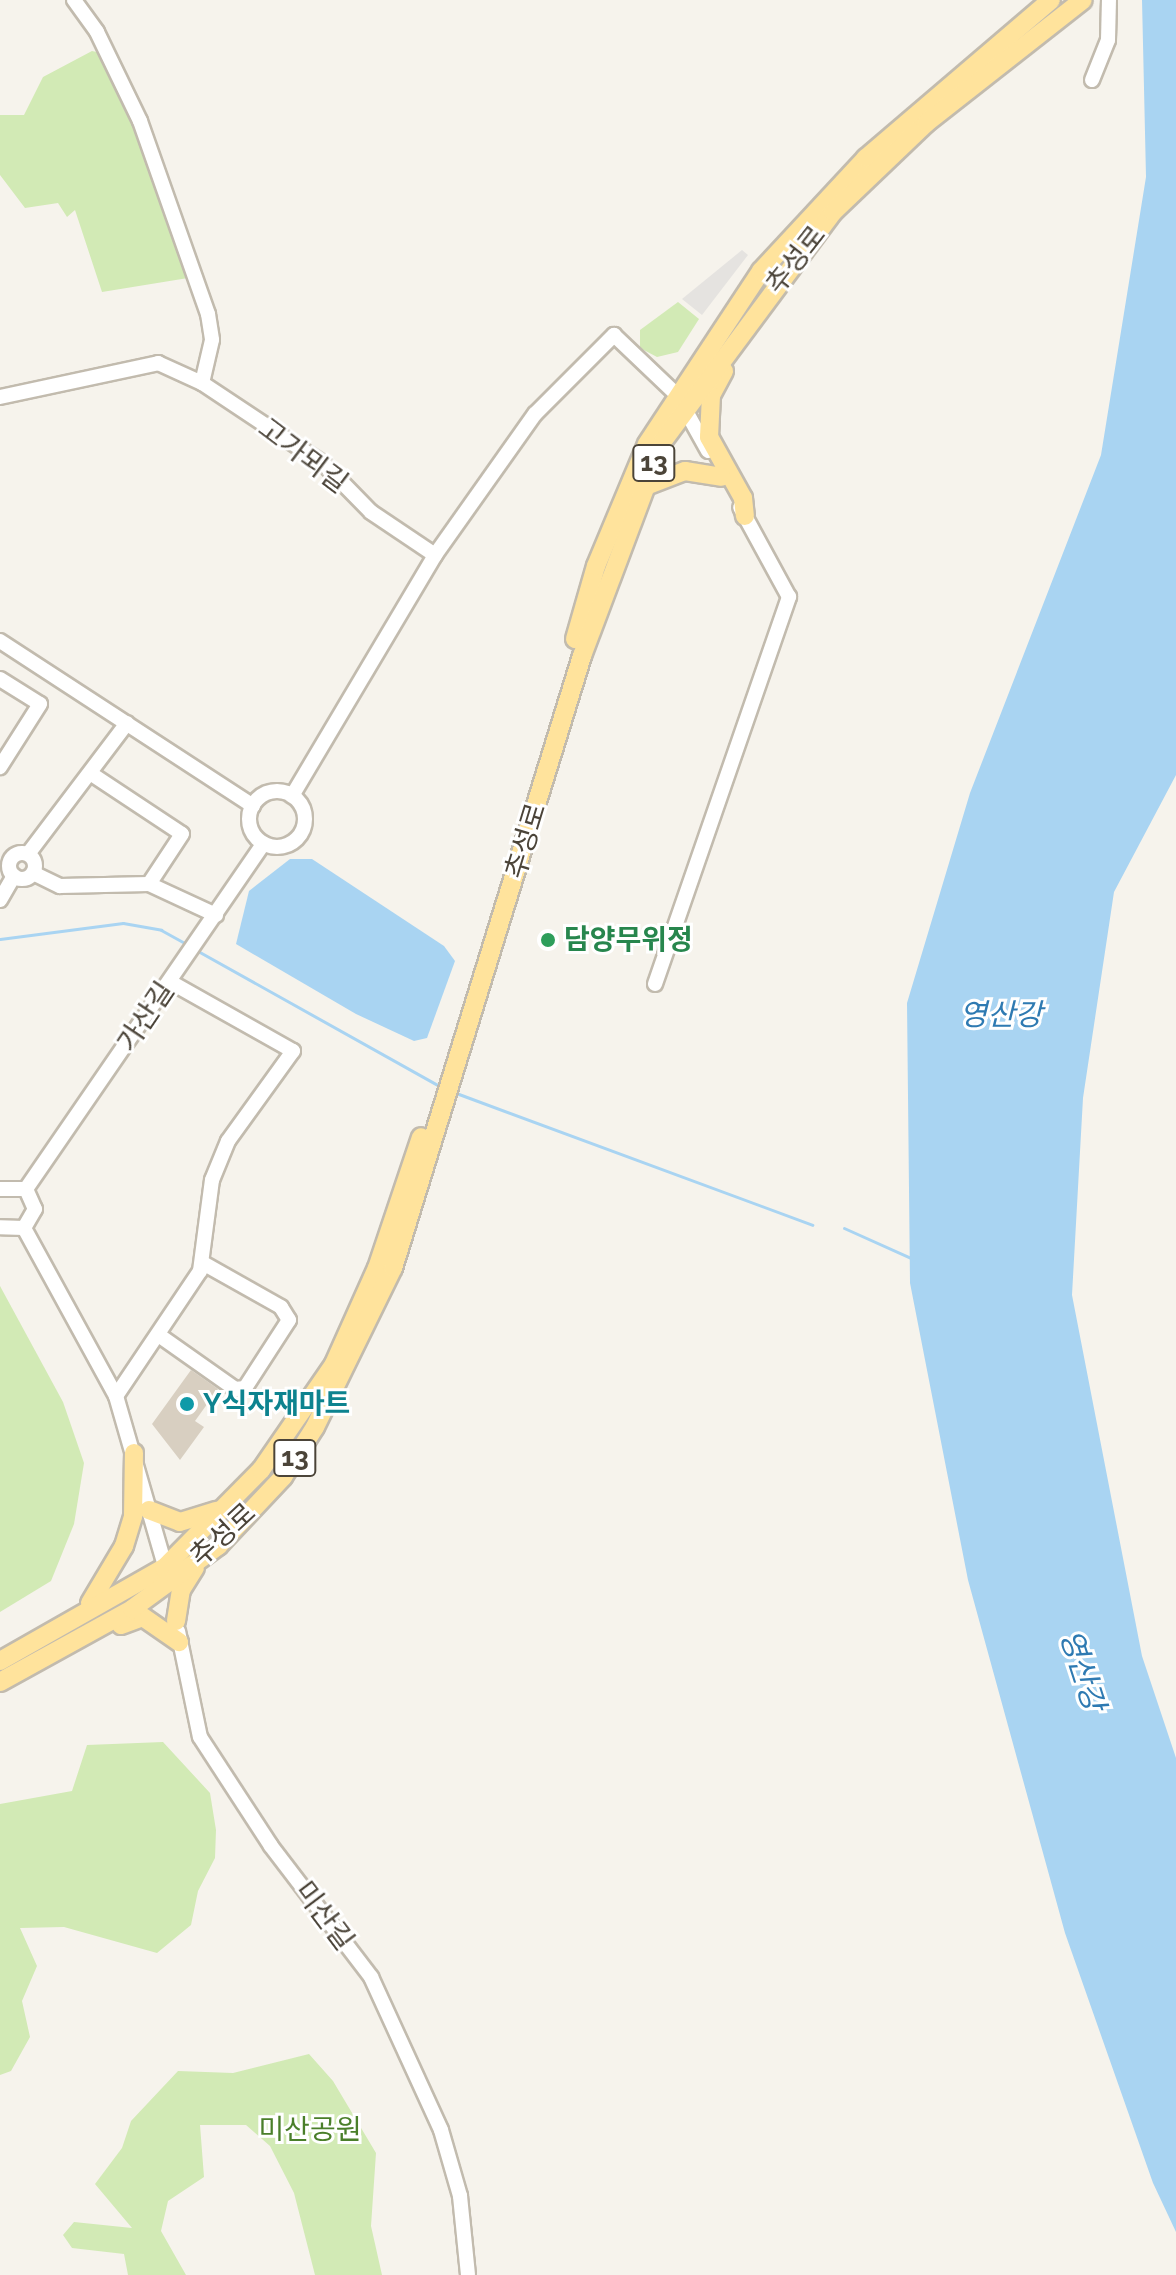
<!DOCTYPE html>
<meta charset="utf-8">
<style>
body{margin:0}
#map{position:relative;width:1176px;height:2275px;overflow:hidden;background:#f6f3ec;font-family:Raleway,"Noto Sans KR",sans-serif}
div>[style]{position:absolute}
.green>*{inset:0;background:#d2eab5}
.parking>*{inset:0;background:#e5e3e0}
.water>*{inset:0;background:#a9d4f2}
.stream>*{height:3px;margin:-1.5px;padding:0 1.5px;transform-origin:1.5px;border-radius:1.5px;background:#a9d4f2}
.building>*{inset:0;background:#d8cfc1}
.roads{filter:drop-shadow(2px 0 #c2bbae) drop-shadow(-2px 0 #c2bbae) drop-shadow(0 2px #c2bbae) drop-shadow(0 -2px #c2bbae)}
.minor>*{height:14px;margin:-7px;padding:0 7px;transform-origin:7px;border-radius:7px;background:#fff}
.minor>.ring{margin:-7px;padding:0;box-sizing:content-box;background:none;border:14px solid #fff;border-radius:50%}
.major>*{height:18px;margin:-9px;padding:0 9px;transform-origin:9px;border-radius:9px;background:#ffe39c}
.dots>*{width:22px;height:22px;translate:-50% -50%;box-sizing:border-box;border:4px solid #fff;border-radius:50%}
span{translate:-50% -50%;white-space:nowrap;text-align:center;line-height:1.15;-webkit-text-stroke:6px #fff;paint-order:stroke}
.shield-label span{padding:2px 6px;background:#fff;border:2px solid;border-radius:6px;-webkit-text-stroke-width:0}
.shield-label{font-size:26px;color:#4b4439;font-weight:700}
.street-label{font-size:28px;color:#4b4439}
.leisure-label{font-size:28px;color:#27864d;font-weight:700}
.left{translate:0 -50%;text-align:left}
.culture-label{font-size:28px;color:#0d838f;font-weight:700}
.park-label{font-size:28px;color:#4a7f2a}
.water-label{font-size:30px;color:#2e7ab2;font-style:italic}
</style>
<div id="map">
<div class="green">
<div style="clip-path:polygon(92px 51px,101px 53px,134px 126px,188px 278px,102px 292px,75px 210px,67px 217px,58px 203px,25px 208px,0 175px,0 115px,24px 115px,43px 77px)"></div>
<div style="clip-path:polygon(678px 302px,699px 319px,678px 352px,657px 357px,640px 348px,640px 330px)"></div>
<div style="clip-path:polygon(0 1286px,63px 1402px,84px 1463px,74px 1524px,51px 1581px,0 1612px)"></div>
<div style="clip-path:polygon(163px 1742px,210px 1793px,216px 1830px,215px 1858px,198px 1891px,191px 1925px,157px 1953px,64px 1927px,20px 1928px,37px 1966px,22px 2001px,30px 2037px,11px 2071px,0 2075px,0 1804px,72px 1791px,87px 1745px)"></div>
<div style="clip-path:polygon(309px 2054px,333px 2081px,376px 2153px,371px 2226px,382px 2275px,315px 2275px,294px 2193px,270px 2146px,246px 2125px,200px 2125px,204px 2177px,168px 2201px,161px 2231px,186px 2275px,128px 2275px,124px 2254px,72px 2248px,63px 2235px,74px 2222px,132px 2228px,95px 2184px,122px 2148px,131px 2121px,178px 2071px,233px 2073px)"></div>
</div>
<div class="parking">
<div style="clip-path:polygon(742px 250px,748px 255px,702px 315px,682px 299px)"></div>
</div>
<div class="water">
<div style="clip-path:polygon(1142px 0,1176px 0,1176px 775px,1114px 892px,1083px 1098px,1072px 1295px,1142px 1656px,1176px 1758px,1176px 2232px,1153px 2183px,1065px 1933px,968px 1580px,910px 1283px,907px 1003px,970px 793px,1101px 455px,1146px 177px)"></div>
<div style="clip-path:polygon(290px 859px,312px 859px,444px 946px,455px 961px,427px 1038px,414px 1041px,356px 1014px,236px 944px,249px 891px)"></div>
</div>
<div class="stream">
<div style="left:0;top:939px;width:124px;rotate:-7.4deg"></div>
<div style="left:123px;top:923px;width:39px;rotate:10deg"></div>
<div style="left:161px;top:930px;width:29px;rotate:29deg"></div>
<div style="left:196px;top:950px;width:281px;rotate:29.2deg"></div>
<div style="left:456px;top:1093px;width:380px;rotate:20.3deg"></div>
<div style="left:844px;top:1228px;width:76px;rotate:24.2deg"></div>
</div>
<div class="building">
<div style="clip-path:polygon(191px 1370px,218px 1389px,195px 1421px,204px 1427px,180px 1460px,152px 1424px)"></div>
</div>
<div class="roads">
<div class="minor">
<div style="left:74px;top:0;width:39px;rotate:54deg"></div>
<div style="left:97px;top:32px;width:99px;rotate:64.2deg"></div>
<div style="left:140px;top:121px;width:205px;rotate:70.6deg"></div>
<div style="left:208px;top:314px;width:26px;rotate:81deg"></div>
<div style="left:212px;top:340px;width:44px;rotate:103.1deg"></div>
<div style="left:202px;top:383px;width:146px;rotate:33.6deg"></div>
<div style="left:324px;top:464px;width:67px;rotate:45.6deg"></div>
<div style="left:371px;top:512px;width:77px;rotate:33.9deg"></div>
<div style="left:1092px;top:80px;width:43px;rotate:-68.2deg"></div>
<div style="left:1108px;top:40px;width:40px;rotate:-88.6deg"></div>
<div style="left:0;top:397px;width:162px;rotate:-12.1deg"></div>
<div style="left:158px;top:363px;width:48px;rotate:24.4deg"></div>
<div style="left:0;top:641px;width:302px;rotate:33.1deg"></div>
<div style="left:0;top:679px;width:47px;rotate:32deg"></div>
<div style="left:40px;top:704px;width:75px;rotate:122.4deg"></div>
<div style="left:90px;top:773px;width:110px;rotate:33.5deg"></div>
<div style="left:182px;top:834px;width:60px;rotate:123.4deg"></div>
<div class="ring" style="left:249px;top:791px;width:42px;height:42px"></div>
<div style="left:292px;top:796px;width:280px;rotate:-59.3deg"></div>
<div style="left:435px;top:555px;width:173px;rotate:-54.7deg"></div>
<div style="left:535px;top:414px;width:112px;rotate:-45deg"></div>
<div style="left:614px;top:335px;width:87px;rotate:43.6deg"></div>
<div style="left:677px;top:395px;width:64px;rotate:61deg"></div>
<div class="ring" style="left:9px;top:853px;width:12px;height:12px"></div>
<div style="left:28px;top:854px;width:164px;rotate:-52.9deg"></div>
<div style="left:33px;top:873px;width:30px;rotate:26deg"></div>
<div style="left:60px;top:886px;width:89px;rotate:-1.3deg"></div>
<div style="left:149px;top:884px;width:74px;rotate:24.8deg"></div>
<div style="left:0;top:900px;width:28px;rotate:-60deg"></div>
<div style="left:655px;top:984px;width:410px;rotate:-70.9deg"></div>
<div style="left:789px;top:597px;width:102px;rotate:-118.6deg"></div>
<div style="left:0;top:1189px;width:26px"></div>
<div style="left:26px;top:1189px;width:22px;rotate:66deg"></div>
<div style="left:35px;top:1209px;width:22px;rotate:120deg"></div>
<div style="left:24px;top:1228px;width:24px;rotate:-178deg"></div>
<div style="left:26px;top:1189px;width:419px;rotate:-55.5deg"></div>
<div style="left:24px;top:1228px;width:192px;rotate:61.3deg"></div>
<div style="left:116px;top:1396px;width:184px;rotate:73.9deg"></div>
<div style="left:160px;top:1336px;width:92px;rotate:35.2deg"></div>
<div style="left:235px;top:1389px;width:10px;rotate:-6deg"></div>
<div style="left:245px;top:1388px;width:81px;rotate:-57.1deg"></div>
<div style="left:289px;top:1320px;width:15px;rotate:-122deg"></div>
<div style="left:281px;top:1307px;width:90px;rotate:-150.6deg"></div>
<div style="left:116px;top:1396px;width:151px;rotate:-56.1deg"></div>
<div style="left:200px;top:1271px;width:92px;rotate:-82.5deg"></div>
<div style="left:212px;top:1180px;width:42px;rotate:-67.7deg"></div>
<div style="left:228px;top:1141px;width:111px;rotate:-54.2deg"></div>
<div style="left:293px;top:1051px;width:142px;rotate:-150.6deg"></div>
<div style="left:178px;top:1631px;width:108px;rotate:78.3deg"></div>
<div style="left:200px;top:1737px;width:130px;rotate:56.9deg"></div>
<div style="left:271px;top:1846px;width:165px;rotate:52.6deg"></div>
<div style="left:371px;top:1977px;width:168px;rotate:65.4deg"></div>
<div style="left:441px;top:2130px;width:69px;rotate:73.9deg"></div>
<div style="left:460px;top:2196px;width:79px;rotate:84.2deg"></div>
</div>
<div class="major">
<div style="left:724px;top:371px;width:27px;rotate:118deg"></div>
<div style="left:711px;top:395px;width:42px;rotate:92.7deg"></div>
<div style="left:709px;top:437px;width:70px;rotate:60.9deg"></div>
<div style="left:743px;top:498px;width:18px;rotate:84deg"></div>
<div style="left:643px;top:487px;width:45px;rotate:-20.9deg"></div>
<div style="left:685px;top:471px;width:37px;rotate:9deg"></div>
<div style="left:575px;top:639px;width:76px;rotate:-74deg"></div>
<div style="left:596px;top:566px;width:132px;rotate:-67.3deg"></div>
<div style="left:647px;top:444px;width:207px;rotate:-56.6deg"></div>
<div style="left:761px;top:271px;width:154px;rotate:-47.1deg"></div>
<div style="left:866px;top:158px;width:243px;rotate:-40.5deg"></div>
<div style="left:149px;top:1510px;width:33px;rotate:21deg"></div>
<div style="left:180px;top:1522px;width:38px;rotate:-17deg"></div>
<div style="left:90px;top:1603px;width:66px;rotate:-59.2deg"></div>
<div style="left:124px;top:1546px;width:31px;rotate:-73deg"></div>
<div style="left:133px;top:1516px;width:63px;rotate:-89.1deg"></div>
<div style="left:176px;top:1621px;width:31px;rotate:-81deg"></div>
<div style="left:181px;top:1590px;width:26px;rotate:-58deg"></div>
<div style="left:121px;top:1625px;width:23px;rotate:-20deg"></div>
<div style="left:143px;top:1617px;width:44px;rotate:34.8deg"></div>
<div style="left:0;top:1661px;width:189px;rotate:-29.6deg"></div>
<div style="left:164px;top:1568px;width:138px;rotate:-45.3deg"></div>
<div style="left:261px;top:1470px;width:129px;rotate:-55.4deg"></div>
<div style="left:334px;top:1364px;width:105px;rotate:-65.9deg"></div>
<div style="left:377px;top:1268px;width:138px;rotate:-71.4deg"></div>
<div style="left:0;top:1682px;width:151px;rotate:-28.9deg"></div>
<div style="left:132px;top:1609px;width:107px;rotate:-36.2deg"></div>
<div style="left:218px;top:1546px;width:95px;rotate:-46.7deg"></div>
<div style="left:283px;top:1477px;width:59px;rotate:-57.4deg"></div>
<div style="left:315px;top:1427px;width:177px;rotate:-63.9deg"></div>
<div style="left:393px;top:1268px;width:641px;rotate:-72.84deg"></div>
<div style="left:582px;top:656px;width:230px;rotate:-69.4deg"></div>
<div style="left:663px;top:441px;width:285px;rotate:-53.4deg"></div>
<div style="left:833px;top:212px;width:129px;rotate:-43.7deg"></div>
<div style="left:926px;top:123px;width:199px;rotate:-38.1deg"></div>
</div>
</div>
<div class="dots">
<div style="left:548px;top:940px;background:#2e9e5b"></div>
<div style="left:187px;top:1404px;background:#0f9aa8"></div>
</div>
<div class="shield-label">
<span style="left:654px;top:463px">13</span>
<span style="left:295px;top:1458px">13</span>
</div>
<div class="street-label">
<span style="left:796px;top:260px;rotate:-52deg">추성로</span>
<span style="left:303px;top:456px;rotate:37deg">고가뫼길</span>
<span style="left:526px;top:841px;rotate:-73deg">추성로</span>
<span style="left:146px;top:1017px;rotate:-56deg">가산길</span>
<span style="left:223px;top:1535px;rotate:-43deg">추성로</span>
<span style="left:324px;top:1916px;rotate:53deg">미산길</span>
</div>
<div class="leisure-label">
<span class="left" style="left:564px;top:940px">담양무위정</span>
</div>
<div class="culture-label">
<span class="left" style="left:203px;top:1404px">Y식자재마트</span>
</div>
<div class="park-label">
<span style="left:310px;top:2130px">미산공원</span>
</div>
<div class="water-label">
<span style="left:1001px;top:1015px">영산강</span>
<span style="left:1082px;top:1670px;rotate:72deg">영산강</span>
</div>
</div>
